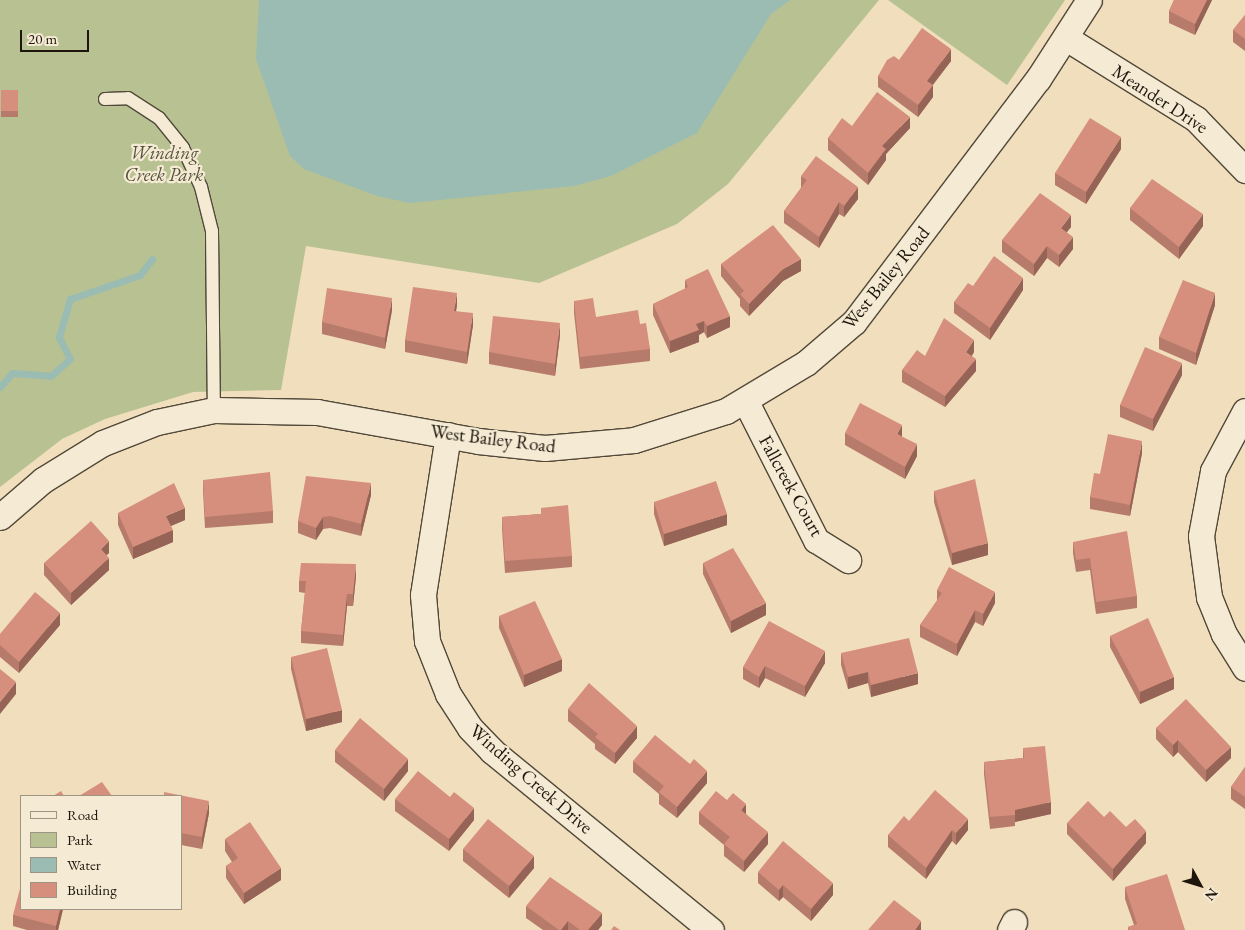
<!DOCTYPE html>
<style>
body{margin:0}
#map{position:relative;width:1245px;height:930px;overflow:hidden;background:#f0debc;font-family:"EB Garamond",serif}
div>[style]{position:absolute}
.green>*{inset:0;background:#b8c192}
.water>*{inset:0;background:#9abcb2}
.stream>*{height:7px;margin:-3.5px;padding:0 3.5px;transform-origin:3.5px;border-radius:3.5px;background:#9abcb2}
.roads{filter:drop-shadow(1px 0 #524839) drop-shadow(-1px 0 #524839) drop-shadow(0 1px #524839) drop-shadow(0 -1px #524839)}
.service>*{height:12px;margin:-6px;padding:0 6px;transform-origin:6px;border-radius:6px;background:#f5ead3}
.minor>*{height:25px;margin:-12.5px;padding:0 12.5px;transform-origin:12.5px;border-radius:12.5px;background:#f5ead3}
.wall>*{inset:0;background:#b77b6b}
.shaded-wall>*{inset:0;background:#956457}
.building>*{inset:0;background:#d58f7c}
span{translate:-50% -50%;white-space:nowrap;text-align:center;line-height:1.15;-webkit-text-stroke:4.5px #f5ead3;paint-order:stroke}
.street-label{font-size:19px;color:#1e160d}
.park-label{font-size:19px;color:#54523c;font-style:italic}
.legend{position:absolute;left:20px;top:795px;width:162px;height:115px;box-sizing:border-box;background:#f5ead3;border:1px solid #9f9584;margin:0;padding:6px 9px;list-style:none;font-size:15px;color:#1e160d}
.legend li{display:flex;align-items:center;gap:10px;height:25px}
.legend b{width:25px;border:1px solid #9f9584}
.north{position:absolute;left:1175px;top:860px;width:50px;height:50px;-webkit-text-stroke:4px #f5ead3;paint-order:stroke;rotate:129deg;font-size:14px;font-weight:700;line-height:20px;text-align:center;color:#1e160d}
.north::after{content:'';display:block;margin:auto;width:18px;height:22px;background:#1e160d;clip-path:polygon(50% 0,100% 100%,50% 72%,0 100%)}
.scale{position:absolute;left:20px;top:30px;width:69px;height:22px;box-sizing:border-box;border:2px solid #1e160d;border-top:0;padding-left:6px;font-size:15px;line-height:18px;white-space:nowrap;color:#1e160d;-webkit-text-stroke:4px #f5ead3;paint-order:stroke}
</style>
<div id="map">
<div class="green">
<div style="clip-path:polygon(0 0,879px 0,728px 184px,677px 224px,539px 283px,306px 246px,281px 390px,193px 392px,105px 419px,62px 439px,0 487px)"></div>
<div style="clip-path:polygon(888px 0,1065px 0,1007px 85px)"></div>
</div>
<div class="water">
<div style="clip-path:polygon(259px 0,790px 0,771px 14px,697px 133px,611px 176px,574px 186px,410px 203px,377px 196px,304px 169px,290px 156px,256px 59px)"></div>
</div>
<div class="stream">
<div style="left:0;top:387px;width:18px;rotate:-49deg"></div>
<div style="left:12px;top:373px;width:39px;rotate:4deg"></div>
<div style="left:51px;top:376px;width:25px;rotate:-42deg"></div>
<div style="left:70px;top:359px;width:25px;rotate:-117deg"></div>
<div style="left:59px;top:337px;width:40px;rotate:-74deg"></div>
<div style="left:70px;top:299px;width:74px;rotate:-18.9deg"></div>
<div style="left:140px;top:275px;width:20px;rotate:-53deg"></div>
</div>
<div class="roads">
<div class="service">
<div style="left:105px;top:99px;width:23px;rotate:-2deg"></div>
<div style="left:128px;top:98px;width:37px;rotate:33deg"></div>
<div style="left:159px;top:118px;width:38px;rotate:51deg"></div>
<div style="left:183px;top:148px;width:43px;rotate:65.2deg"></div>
<div style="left:201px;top:187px;width:45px;rotate:76deg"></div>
<div style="left:212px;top:231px;width:179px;rotate:89.4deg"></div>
</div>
<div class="minor">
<div style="left:1066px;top:38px;width:153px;rotate:31.9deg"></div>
<div style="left:1196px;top:119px;width:71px;rotate:46.1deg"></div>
<div style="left:746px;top:402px;width:155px;rotate:63.1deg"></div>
<div style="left:816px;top:540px;width:38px;rotate:32deg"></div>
<div style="left:1245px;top:411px;width:68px;rotate:118.1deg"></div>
<div style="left:1213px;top:471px;width:66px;rotate:100.5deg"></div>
<div style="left:1201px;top:536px;width:62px;rotate:82.5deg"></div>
<div style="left:1209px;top:597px;width:40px;rotate:68deg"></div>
<div style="left:1224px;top:634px;width:40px;rotate:58deg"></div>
<div style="left:448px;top:435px;width:162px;rotate:98.9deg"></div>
<div style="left:423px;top:595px;width:46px;rotate:85deg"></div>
<div style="left:427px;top:641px;width:57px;rotate:68.4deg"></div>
<div style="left:448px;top:694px;width:40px;rotate:57.1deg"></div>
<div style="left:470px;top:728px;width:32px;rotate:46deg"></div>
<div style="left:492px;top:751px;width:283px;rotate:39.3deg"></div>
<div style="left:0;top:517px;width:57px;rotate:-40.7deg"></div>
<div style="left:43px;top:480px;width:70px;rotate:-31.7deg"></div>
<div style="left:103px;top:443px;width:58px;rotate:-21.3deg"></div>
<div style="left:157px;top:422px;width:58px;rotate:-11.9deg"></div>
<div style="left:214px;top:410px;width:103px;rotate:1.1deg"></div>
<div style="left:317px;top:412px;width:164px;rotate:10.2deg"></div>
<div style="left:478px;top:441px;width:67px;rotate:6deg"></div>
<div style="left:545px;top:448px;width:89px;rotate:-5.1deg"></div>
<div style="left:634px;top:440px;width:96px;rotate:-17.5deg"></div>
<div style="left:726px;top:411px;width:93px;rotate:-31deg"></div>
<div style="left:806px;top:363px;width:63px;rotate:-40.5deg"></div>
<div style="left:854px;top:322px;width:305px;rotate:-52.9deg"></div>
<div style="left:1038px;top:79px;width:94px;rotate:-57.2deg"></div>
<div style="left:1010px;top:930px;width:9px;rotate:-63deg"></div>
</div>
</div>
<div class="wall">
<div style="clip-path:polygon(1174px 0,1212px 0,1195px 35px,1169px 23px,1169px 11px)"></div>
<div style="clip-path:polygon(1245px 15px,1245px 51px,1233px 42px,1233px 30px)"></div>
<div style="clip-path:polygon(899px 60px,951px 61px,933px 85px,933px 97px,918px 117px,878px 87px,878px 76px)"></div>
<div style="clip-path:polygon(1px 90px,18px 90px,18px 117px,1px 117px)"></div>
<div style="clip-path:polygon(852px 126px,910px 128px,886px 154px,886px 160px,868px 185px,828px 150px,828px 138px)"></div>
<div style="clip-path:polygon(1121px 149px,1086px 204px,1055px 185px,1055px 173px)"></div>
<div style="clip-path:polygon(801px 176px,858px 199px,844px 217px,839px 214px,819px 248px,784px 223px,784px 211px,801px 188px)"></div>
<div style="clip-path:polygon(1130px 208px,1203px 226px,1179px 259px,1130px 220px)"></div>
<div style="clip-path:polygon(1071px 227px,1066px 232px,1073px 249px,1059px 267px,1047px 258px,1034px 276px,1002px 252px,1002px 240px)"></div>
<div style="clip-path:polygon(721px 264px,801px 271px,783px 281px,749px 316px,740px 306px,740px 299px,721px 276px)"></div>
<div style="clip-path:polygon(685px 280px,730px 327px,707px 338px,704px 332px,699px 335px,699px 342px,670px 353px,653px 315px,653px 304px,685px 289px)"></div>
<div style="clip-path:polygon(973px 286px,1023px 290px,990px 340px,954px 313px,954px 302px)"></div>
<div style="clip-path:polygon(574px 301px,596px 317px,640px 324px,650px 349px,650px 361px,580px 369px,574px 313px)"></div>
<div style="clip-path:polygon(457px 305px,456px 311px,473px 325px,467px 364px,405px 352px,405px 340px)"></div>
<div style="clip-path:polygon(1215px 305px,1196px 365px,1159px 349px,1159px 337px)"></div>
<div style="clip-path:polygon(392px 310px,385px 349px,322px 334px,322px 322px)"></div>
<div style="clip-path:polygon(560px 335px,555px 376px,489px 364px,489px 352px)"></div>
<div style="clip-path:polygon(974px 352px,972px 356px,976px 371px,945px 407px,902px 382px,902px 370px,925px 356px)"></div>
<div style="clip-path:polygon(1182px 375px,1153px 431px,1120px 417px,1120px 405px)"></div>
<div style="clip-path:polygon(845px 433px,902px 437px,917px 456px,905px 479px,845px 445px)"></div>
<div style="clip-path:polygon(1142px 453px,1130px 516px,1090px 509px,1090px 497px,1100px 474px)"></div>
<div style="clip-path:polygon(203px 480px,273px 511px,273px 523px,205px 528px,203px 491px)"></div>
<div style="clip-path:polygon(934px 491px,988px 555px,952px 565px,934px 502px)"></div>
<div style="clip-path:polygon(371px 495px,361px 536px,330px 528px,323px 529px,316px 540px,298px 533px,298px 521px)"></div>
<div style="clip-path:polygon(654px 502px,727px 525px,664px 546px,654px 514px)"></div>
<div style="clip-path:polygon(541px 508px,572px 556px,572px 567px,505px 573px,502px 529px,502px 517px,541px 514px)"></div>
<div style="clip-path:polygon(118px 513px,185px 520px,171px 526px,173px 542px,133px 559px,118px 525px)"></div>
<div style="clip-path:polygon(1073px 542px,1137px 596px,1137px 608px,1096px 614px,1090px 570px,1076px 572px,1073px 553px)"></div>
<div style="clip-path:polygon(109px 553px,106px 555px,109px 570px,71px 605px,44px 575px,44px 563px)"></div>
<div style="clip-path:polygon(703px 563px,766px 615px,731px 633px,703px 574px)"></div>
<div style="clip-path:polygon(356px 576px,353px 606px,347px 606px,343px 646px,301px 643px,301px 631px,305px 593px,299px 592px,299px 581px)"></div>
<div style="clip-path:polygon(937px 590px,995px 603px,983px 626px,975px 622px,957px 656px,920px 637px,920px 625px,937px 601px)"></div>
<div style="clip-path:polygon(499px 616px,562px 671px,524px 687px,499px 628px)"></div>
<div style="clip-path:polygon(60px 625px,19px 673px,0 657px,0 634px)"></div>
<div style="clip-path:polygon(1110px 636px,1174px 689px,1140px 704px,1110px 647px)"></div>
<div style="clip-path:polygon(841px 653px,918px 684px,871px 697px,868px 683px,848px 689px,841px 665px)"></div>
<div style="clip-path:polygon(291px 657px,342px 722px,306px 731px,291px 669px)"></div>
<div style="clip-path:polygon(825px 663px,805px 697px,765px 678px,759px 688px,743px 679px,743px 667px)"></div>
<div style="clip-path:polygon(568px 709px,637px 738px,615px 764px,595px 749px,595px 744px,568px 721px)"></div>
<div style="clip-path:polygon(1156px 728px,1231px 758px,1206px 782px,1178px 752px,1173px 757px,1156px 739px)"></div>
<div style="clip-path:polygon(1023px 748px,1051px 814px,1015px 822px,1015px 826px,990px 829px,984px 774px,984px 762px,1023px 758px)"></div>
<div style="clip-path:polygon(335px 750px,408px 771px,384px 801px,335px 762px)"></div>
<div style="clip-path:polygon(633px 761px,707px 783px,677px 818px,659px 804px,659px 794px,633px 772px)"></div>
<div style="clip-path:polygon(1245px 767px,1245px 809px,1231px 799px,1231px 787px)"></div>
<div style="clip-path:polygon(181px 796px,209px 813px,202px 849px,181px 845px)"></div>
<div style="clip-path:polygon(395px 799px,474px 820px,449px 851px,395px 811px)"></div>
<div style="clip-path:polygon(727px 800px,746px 814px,768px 844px,744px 872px,724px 856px,724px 845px,699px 824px,699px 812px)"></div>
<div style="clip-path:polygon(1104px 817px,1146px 843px,1113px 881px,1067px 834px,1067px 823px)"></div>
<div style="clip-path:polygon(909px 821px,968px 830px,956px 845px,952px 841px,926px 879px,888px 847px,888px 835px)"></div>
<div style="clip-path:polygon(225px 839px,281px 880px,244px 904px,226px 878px,226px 866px,232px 862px,225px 851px)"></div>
<div style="clip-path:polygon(463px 849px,534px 868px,509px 898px,463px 861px)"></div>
<div style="clip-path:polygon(758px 872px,833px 895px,811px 921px,783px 897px,779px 901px,758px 883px)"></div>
<div style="clip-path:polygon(1125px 887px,1185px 930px,1128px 930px,1128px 927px,1134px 925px,1125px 899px)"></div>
<div style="clip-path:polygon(526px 906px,602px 925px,598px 930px,543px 930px,526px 918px)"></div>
<div style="clip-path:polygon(63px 909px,58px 930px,27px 930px,13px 926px,13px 915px)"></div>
</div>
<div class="shaded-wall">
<div style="clip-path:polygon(1207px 0,1212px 0,1195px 35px,1195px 24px)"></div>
<div style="clip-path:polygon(951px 49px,951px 61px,927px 92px,927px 81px)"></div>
<div style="clip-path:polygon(933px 85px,933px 97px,918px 117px,918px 105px)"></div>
<div style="clip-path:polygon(910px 117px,910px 128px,886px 154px,886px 160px,868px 185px,868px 173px,882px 146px)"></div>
<div style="clip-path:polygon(1121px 137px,1121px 149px,1086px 204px,1086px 192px)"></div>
<div style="clip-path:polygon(858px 187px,858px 199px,844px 217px,844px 206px)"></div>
<div style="clip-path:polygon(839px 202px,839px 214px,819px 248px,819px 237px)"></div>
<div style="clip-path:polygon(1203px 214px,1203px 226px,1179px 259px,1179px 247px)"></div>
<div style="clip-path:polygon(1071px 215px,1071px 227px,1061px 240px,1061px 228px)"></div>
<div style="clip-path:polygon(1073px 237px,1073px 249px,1059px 267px,1059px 255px)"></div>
<div style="clip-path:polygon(1047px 246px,1047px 258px,1034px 276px,1034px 264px)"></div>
<div style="clip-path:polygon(801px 259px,801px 271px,783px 281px,749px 316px,749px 304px,783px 269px)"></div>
<div style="clip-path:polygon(1023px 278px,1023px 290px,990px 340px,990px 328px)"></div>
<div style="clip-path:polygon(457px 293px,457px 305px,454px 322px,454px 311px)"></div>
<div style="clip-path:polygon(1215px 293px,1215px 305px,1196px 365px,1196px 353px)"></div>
<div style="clip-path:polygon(392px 298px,392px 310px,385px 349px,385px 338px)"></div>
<div style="clip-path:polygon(473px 313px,473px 325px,467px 364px,467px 352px)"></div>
<div style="clip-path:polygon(730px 316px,730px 327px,707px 338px,707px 326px)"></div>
<div style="clip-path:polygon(704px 321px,704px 332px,699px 335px,699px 342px,670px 353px,670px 341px,696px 324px)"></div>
<div style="clip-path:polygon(560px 323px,560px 335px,555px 376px,555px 364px)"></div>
<div style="clip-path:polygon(974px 340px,974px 352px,966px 363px,966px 352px)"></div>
<div style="clip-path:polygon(976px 359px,976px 371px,945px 407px,945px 396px)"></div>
<div style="clip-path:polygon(1182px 363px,1182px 375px,1153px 431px,1153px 419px)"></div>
<div style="clip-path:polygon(902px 425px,902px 437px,897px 434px)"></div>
<div style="clip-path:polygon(1142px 441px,1142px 453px,1130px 516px,1130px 505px)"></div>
<div style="clip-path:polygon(917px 444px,917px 456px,905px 479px,905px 467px)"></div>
<div style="clip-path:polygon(371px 483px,371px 495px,361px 536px,361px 524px)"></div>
<div style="clip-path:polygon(185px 508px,185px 520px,166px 528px,166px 516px)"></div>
<div style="clip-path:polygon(727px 514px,727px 525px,664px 546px,664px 534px)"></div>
<div style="clip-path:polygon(323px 517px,323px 529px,316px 540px,316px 528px)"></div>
<div style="clip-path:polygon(173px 530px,173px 542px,133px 559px,133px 547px)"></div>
<div style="clip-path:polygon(109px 541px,109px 553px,101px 561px,101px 549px)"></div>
<div style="clip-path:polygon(988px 543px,988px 555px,952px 565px,952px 553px)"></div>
<div style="clip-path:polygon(109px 558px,109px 570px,71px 605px,71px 593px)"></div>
<div style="clip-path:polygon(356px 564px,356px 576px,353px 606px,353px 594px)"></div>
<div style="clip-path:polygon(995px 592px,995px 603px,983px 626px,983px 614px)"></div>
<div style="clip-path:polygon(347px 594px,347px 606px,343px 646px,343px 635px)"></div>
<div style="clip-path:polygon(766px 603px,766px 615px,731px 633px,731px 621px)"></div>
<div style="clip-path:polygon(975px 610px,975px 622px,957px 656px,957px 644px)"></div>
<div style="clip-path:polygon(60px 613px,60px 625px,19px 673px,19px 662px)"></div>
<div style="clip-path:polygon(825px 651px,825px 663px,805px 697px,805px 686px)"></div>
<div style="clip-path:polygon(562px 659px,562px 671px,524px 687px,524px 675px)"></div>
<div style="clip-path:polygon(765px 666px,765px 678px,759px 688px,759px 677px)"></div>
<div style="clip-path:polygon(868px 672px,868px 683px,848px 689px,848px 677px)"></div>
<div style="clip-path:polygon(918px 673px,918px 684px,871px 697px,871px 685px)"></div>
<div style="clip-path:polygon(1174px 677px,1174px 689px,1140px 704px,1140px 692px)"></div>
<div style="clip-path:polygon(16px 682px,16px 694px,0 714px,0 702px)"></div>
<div style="clip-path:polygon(342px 710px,342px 722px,306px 731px,306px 719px)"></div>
<div style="clip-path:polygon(637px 726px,637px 738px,615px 764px,615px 753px)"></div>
<div style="clip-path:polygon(1178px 740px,1178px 752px,1173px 757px,1173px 745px)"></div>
<div style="clip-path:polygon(1231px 747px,1231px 758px,1206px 782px,1206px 770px)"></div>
<div style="clip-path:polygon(408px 759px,408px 771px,384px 801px,384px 789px)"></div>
<div style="clip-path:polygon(707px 771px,707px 783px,677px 818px,677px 807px)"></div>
<div style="clip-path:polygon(209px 801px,209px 813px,202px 849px,202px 837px)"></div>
<div style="clip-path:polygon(1051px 802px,1051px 814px,1015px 822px,1015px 810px)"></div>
<div style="clip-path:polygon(746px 804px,746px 816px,741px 810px)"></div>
<div style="clip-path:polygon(474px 808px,474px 820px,449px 851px,449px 839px)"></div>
<div style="clip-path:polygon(968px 819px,968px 830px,956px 845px,956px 833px)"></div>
<div style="clip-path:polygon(952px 830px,952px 841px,926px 879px,926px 868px)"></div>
<div style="clip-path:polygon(1146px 831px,1146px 843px,1113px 881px,1113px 869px)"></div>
<div style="clip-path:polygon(768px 832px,768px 844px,744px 872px,744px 861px)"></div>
<div style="clip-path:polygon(534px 856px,534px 868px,509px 898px,509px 886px)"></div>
<div style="clip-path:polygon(281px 868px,281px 880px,244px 904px,244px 893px)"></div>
<div style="clip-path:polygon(833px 883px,833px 895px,811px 921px,811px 909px)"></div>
<div style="clip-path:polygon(783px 885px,783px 897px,779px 901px,779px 890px)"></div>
<div style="clip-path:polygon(60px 909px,63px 909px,58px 930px,56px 930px,56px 926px)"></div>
<div style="clip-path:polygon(602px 913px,602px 925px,598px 930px,588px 930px)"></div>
<div style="clip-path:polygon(568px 921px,568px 930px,561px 930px)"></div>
<div style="clip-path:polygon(921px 921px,921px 930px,915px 930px)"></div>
</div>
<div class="building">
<div style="clip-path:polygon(1174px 0,1207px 0,1195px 24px,1169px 11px)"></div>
<div style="clip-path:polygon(1245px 15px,1245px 39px,1233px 30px)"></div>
<div style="clip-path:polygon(922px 28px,951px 49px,927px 81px,933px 85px,918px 105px,878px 76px,887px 60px,894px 56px,899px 60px)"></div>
<div style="clip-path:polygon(1px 90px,18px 90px,18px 111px,1px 111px)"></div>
<div style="clip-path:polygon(877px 92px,910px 117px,882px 146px,886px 149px,868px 173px,828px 138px,842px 118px,852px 126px)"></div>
<div style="clip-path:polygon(1090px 118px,1121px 137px,1086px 192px,1055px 173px)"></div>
<div style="clip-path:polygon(816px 156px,858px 187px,844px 206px,839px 202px,819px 237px,784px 211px,807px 180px,801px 176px)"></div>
<div style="clip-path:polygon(1152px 179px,1203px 214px,1179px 247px,1130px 208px)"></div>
<div style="clip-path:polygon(1040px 193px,1071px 215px,1061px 228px,1073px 237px,1059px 255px,1047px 246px,1034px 264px,1002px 240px)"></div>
<div style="clip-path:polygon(773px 225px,801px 259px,783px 269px,749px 304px,740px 294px,744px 291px,721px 264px)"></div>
<div style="clip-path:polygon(994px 256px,1023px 278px,990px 328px,954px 302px,968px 283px,973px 286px)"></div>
<div style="clip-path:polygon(708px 269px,730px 316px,707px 326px,704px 321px,696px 324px,699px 330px,670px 341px,653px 304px,688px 287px,685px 280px)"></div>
<div style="clip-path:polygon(1183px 280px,1215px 293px,1196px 353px,1159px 337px)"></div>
<div style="clip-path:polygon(413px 287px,457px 293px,454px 311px,473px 313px,467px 352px,405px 340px)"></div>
<div style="clip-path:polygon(327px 288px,392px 298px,385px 338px,322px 322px)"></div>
<div style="clip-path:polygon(593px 298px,596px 317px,638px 310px,640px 324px,646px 323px,650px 349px,580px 357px,574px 301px)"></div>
<div style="clip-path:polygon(493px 316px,560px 323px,555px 364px,489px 352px)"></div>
<div style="clip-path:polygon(944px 318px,974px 340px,966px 352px,976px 359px,945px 396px,902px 370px,917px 350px,925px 356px)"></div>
<div style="clip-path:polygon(1145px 347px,1182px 363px,1153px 419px,1120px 405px)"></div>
<div style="clip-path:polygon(860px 403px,902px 425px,897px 434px,917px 444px,905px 467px,845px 433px)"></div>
<div style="clip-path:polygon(1108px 434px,1142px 441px,1130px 505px,1090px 497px,1094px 473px,1100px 474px)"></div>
<div style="clip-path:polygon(270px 472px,273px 511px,205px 517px,203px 480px)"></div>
<div style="clip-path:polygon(306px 476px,371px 483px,361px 524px,330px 516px,323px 517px,316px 528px,298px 521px)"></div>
<div style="clip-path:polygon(975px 479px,988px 543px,952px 553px,934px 491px)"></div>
<div style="clip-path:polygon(716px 481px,727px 514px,664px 534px,654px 502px)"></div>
<div style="clip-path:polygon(174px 483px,185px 508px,166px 516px,173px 530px,133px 547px,118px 513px)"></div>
<div style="clip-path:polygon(568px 505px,572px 556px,505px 561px,502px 517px,541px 514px,541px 508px)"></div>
<div style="clip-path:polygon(91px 521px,109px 541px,101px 549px,109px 558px,71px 593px,44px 563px)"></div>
<div style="clip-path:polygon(1127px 531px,1137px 596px,1096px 602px,1090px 558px,1076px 560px,1073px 542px)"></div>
<div style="clip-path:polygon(733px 548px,766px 603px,731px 621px,703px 563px)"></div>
<div style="clip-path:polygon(301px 563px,356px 564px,353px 594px,347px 594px,343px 635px,301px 631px,306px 581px,299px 581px)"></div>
<div style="clip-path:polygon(949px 567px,995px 592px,983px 614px,975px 610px,957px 644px,920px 625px,942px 593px,937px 590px)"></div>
<div style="clip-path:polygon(35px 592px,60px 613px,19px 662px,0 645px,0 634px)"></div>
<div style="clip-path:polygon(535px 601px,562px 659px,524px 675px,499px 616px)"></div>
<div style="clip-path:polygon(1148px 618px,1174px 677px,1140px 692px,1110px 636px)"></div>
<div style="clip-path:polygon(769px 621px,825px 651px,805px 686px,765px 666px,759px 677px,743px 667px)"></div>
<div style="clip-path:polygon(909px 638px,918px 673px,871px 685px,868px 672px,848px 677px,841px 653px)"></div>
<div style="clip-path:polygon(327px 648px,342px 710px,306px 719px,291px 657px)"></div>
<div style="clip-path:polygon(0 669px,16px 682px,0 702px)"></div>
<div style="clip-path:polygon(589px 683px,637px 726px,615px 753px,595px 737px,598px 734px,568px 709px)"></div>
<div style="clip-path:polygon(1186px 699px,1231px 747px,1206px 770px,1178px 740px,1173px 745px,1156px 728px)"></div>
<div style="clip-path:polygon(360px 718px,408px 759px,384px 789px,335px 750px)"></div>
<div style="clip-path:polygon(655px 735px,690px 764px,694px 759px,707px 771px,677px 807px,659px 792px,664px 786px,633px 761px)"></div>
<div style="clip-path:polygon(1045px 746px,1051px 802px,1015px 810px,1015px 815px,990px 817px,984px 762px,1024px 758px,1023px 748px)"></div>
<div style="clip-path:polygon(1245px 767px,1245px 797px,1231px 787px)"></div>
<div style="clip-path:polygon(418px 771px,450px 797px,454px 792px,474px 808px,449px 839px,395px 799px)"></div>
<div style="clip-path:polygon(102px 782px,112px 796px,79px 796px)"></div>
<div style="clip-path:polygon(935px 790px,968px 819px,956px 833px,952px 830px,926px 868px,888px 835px,904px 816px,909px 821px)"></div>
<div style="clip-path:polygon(61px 791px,64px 796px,53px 796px)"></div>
<div style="clip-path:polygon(716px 791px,727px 800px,733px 793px,746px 804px,741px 810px,768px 832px,744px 861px,724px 844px,730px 837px,699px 812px)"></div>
<div style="clip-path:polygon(164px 792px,209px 801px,202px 837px,181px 833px,181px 796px,164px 796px)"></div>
<div style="clip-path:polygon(1088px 801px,1104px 817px,1110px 811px,1126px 827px,1135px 819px,1146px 831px,1113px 869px,1067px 823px)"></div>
<div style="clip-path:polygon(488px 819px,534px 856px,509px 886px,463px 849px)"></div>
<div style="clip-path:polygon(250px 822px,281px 868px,244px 893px,226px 866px,238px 858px,225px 839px)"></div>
<div style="clip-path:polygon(783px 841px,833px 883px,811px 909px,783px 885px,779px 890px,758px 872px)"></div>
<div style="clip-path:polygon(1167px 874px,1185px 930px,1129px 930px,1128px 927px,1137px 924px,1125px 887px)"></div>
<div style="clip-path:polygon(550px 877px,602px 913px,588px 930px,580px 930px,568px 921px,561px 930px,559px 930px,526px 906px)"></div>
<div style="clip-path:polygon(21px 885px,21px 909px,60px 909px,56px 926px,13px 915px)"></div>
<div style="clip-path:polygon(894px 900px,921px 921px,915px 930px,868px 930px)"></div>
<div style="clip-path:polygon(614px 926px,620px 930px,611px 930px)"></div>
</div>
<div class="street-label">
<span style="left:1160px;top:99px;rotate:33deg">Meander Drive</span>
<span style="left:886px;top:278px;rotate:-51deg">West Bailey Road</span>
<span style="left:493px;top:439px;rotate:7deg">West Bailey Road</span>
<span style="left:791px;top:486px;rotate:61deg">Fallcreek Court</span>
<span style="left:531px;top:779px;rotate:41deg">Winding Creek Drive</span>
</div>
<div class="park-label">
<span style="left:164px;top:164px">Winding<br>Creek Park</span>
</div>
<ul class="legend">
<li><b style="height:6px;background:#f5ead3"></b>Road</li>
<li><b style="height:14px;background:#b8c192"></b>Park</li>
<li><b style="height:14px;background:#9abcb2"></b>Water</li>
<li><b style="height:14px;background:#d58f7c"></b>Building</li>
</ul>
<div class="north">N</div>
<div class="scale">20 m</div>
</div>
